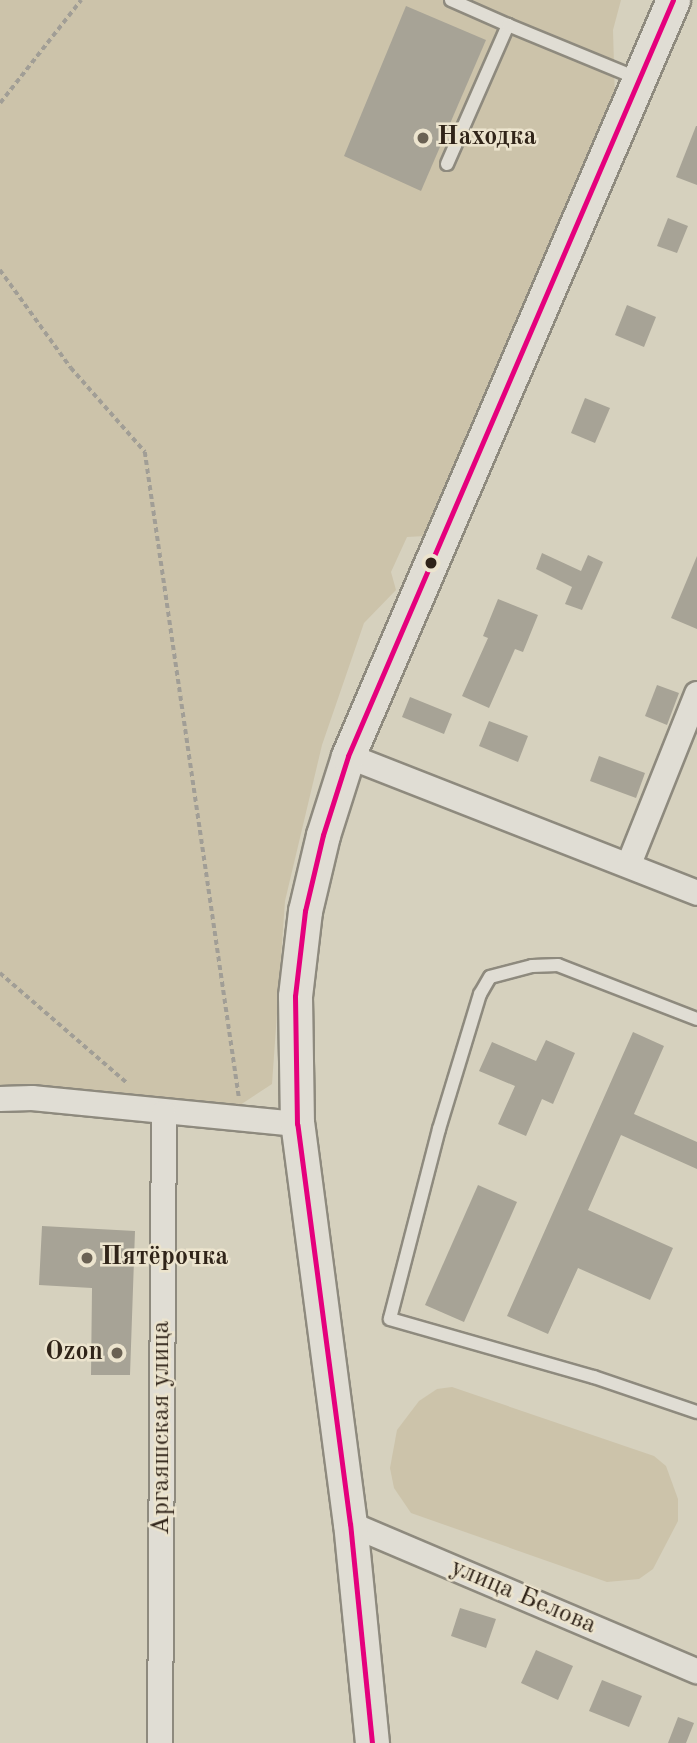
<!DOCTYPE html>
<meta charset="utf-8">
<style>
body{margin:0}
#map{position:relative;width:697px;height:1743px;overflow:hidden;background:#d6d1be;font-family:"Old Standard TT",serif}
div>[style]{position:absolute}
.green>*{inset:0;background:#ccc3aa}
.building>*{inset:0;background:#a7a396}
.path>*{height:3.5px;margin-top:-1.75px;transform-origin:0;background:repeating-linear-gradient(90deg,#a19e96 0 5px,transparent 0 8.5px)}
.roads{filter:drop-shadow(2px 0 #8e8a7e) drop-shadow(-2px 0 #8e8a7e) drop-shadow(0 2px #8e8a7e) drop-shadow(0 -2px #8e8a7e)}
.lane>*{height:12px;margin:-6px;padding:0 6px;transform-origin:6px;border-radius:6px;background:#e0ddd4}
.street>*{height:24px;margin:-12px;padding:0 12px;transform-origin:12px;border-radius:12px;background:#e0ddd4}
.secondary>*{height:33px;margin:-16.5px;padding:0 16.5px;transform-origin:16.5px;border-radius:16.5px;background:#e0ddd4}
.bus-1>*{height:5px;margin:-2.5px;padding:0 2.5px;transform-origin:2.5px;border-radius:2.5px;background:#e5007d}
.dots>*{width:19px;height:19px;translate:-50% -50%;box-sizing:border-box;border:4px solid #ece4ce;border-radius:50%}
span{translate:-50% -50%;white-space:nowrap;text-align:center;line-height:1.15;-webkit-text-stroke:5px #ece4ce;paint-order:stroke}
.poi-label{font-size:26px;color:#302419;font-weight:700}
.left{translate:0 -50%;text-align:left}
.right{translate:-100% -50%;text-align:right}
.street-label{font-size:26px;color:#302419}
</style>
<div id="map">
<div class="green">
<div style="clip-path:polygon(0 0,621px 0,613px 30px,615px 100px,425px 536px,407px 537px,391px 572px,396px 590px,364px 623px,322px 745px,285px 901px,272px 1084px,231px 1111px,0 1110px)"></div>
<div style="clip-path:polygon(452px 1387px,654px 1456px,666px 1466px,678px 1499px,678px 1521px,653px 1569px,639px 1579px,607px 1582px,411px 1513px,394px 1488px,390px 1468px,397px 1430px,419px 1401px,437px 1389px)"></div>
</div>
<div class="building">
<div style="clip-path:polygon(406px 6px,486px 40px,421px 191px,344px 156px)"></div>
<div style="clip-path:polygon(696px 126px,697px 126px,697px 185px,676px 177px)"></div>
<div style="clip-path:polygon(668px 218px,688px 226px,677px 253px,657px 246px)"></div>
<div style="clip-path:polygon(627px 305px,656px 317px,644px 347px,615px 335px)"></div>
<div style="clip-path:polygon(585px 398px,610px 408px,595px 443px,571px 433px)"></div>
<div style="clip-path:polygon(542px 553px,581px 571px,588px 555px,603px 562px,582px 610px,565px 604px,572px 587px,536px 569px)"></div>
<div style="clip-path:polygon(697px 556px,697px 629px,671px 618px)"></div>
<div style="clip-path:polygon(498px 599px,538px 615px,523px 652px,515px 649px,489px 708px,462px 696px,488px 638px,483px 636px)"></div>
<div style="clip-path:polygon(657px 685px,679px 693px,667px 725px,645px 716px)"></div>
<div style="clip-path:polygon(410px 697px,452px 714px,444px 734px,402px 717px)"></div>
<div style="clip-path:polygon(489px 721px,528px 736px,518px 762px,479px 746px)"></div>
<div style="clip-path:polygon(599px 756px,645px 773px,636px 798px,590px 781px)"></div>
<div style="clip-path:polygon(633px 1032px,664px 1046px,634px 1114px,697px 1142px,697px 1169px,621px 1135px,588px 1210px,673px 1248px,650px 1300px,578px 1268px,548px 1334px,507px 1316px)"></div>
<div style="clip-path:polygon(546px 1040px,575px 1053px,553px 1104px,542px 1099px,526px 1136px,498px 1124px,515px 1086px,479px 1071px,492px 1042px,536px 1061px)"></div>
<div style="clip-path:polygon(478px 1185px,517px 1202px,464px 1322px,425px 1305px)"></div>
<div style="clip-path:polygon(42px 1226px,135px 1231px,130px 1375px,91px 1375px,92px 1288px,39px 1285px)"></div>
<div style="clip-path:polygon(460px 1608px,496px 1619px,486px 1648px,451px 1636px)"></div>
<div style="clip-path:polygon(536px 1650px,573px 1666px,558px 1700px,521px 1683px)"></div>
<div style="clip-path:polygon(602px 1680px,642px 1696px,629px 1727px,589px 1711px)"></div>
<div style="clip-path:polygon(678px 1717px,694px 1723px,686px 1743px,668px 1743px)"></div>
</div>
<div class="path">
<div style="left:0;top:103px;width:131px;rotate:-51.8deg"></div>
<div style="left:0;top:270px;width:121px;rotate:54.1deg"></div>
<div style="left:71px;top:368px;width:112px;rotate:48.6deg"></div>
<div style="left:145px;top:452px;width:652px;rotate:81.71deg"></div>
<div style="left:0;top:973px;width:169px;rotate:40.9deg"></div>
</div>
<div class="roads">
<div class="lane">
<div style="left:451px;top:0;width:62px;rotate:23.7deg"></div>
<div style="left:447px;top:164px;width:152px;rotate:-66.3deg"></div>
<div style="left:508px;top:25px;width:142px;rotate:22.4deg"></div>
<div style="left:697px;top:1019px;width:149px;rotate:-158.8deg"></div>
<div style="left:558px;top:965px;width:26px;rotate:178deg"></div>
<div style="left:532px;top:966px;width:43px;rotate:165.3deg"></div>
<div style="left:490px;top:977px;width:20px;rotate:120deg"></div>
<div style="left:480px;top:994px;width:141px;rotate:106.9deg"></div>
<div style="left:439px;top:1129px;width:196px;rotate:104.5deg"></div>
<div style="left:390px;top:1319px;width:212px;rotate:15.9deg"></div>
<div style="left:594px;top:1377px;width:109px;rotate:18.8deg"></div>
</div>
<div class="street">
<div style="left:348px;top:756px;width:375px;rotate:21.4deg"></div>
<div style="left:629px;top:864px;width:183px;rotate:-68.2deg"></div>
<div style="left:0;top:1099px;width:32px;rotate:-2deg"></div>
<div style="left:32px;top:1098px;width:266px;rotate:5.6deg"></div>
<div style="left:350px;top:1524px;width:377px;rotate:23deg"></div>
<div style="left:160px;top:1743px;width:630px;rotate:-89.64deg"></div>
</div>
<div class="secondary">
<div style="left:372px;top:1743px;width:220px;rotate:-95.7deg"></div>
<div style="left:350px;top:1524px;width:403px;rotate:-97.5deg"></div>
<div style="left:297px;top:1124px;width:128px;rotate:-90.9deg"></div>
<div style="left:295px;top:996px;width:86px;rotate:-83.3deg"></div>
<div style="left:305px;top:911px;width:78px;rotate:-76.7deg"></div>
<div style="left:323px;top:835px;width:83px;rotate:-72.4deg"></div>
<div style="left:348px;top:756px;width:823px;rotate:-66.74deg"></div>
</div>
</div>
<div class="bus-1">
<div style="left:372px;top:1743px;width:220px;rotate:-95.7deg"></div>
<div style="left:350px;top:1524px;width:403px;rotate:-97.5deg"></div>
<div style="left:297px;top:1124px;width:128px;rotate:-90.9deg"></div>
<div style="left:295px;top:996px;width:86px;rotate:-83.3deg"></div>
<div style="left:305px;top:911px;width:78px;rotate:-76.7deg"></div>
<div style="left:323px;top:835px;width:83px;rotate:-72.4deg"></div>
<div style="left:348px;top:756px;width:823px;rotate:-66.74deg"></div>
</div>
<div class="dots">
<div style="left:423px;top:138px;background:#6a6153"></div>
<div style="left:431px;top:563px;background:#302419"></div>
<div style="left:87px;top:1258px;background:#6a6153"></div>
<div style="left:117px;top:1353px;background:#6a6153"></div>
</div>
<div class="poi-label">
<span class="left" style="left:437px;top:138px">Находка</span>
<span class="left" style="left:101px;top:1258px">Пятёрочка</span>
<span class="right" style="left:103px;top:1353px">Ozon</span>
</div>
<div class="street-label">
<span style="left:162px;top:1428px;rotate:-90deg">Аргаяшская улица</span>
<span style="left:523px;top:1597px;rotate:23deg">улица Белова</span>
</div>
</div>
